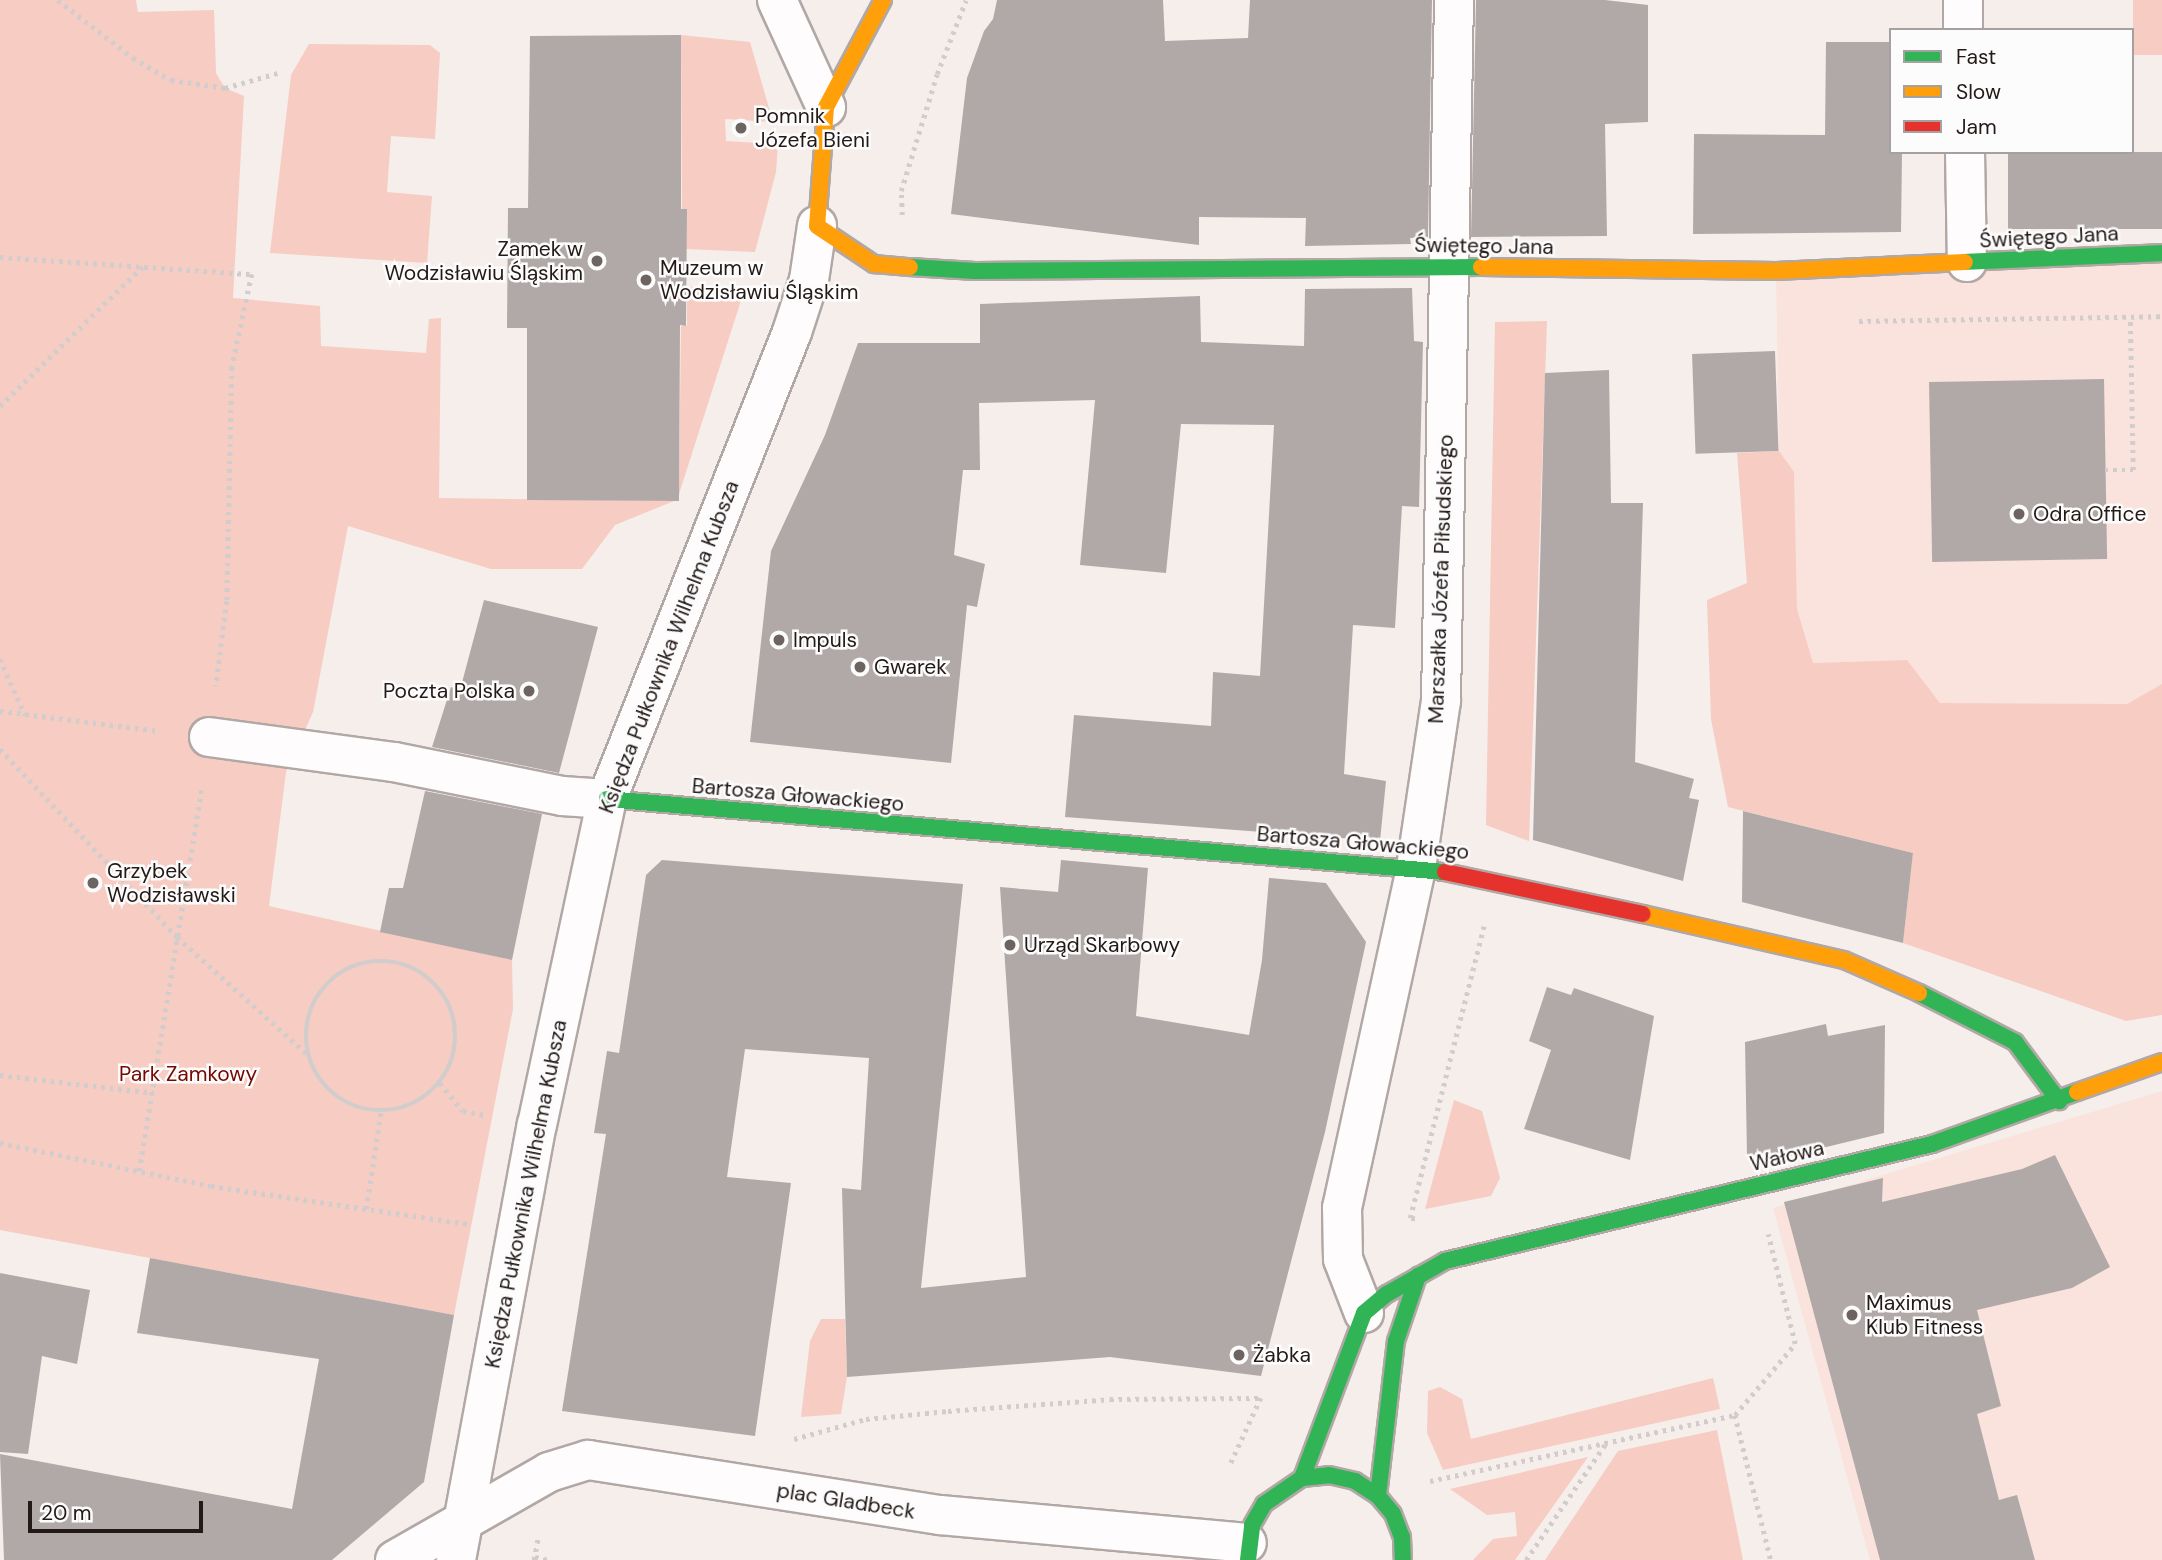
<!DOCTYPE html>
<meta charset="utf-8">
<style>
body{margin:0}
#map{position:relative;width:2162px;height:1560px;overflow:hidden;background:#f6eeeb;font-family:"DM Sans",sans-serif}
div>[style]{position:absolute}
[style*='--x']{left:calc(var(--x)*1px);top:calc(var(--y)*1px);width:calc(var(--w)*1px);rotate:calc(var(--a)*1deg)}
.built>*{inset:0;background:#fae2dd}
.green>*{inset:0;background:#f6ccc3;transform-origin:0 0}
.building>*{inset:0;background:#b1a9a7;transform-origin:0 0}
.path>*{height:4.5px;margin-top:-2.25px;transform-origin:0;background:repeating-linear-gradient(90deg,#d1cdcc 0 3.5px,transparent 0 8.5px)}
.path>.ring{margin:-2.25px;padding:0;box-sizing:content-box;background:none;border:4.5px solid #d1cdcc;border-radius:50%}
.roads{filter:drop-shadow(2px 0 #b1a8a6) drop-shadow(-2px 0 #b1a8a6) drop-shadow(0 2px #b1a8a6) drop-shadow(0 -2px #b1a8a6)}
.street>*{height:38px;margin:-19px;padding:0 19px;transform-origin:19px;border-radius:19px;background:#fefcfc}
.fast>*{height:16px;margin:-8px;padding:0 8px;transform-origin:8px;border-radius:8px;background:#30b455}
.slow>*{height:16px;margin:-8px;padding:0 8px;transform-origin:8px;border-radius:8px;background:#ff9f0a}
.jam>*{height:16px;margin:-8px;padding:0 8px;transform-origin:8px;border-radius:8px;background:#e5322d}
.dots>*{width:19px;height:19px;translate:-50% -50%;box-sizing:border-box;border:4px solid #fcfcfc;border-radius:50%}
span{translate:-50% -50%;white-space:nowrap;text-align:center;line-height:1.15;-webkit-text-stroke:5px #fcfcfc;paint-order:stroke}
.poi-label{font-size:21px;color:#231917}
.left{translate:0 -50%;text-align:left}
.right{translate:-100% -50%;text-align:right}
.street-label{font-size:21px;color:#231917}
.park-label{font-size:21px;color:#730900}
.legend{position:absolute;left:1889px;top:28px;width:245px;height:126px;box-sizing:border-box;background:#fcfcfc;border:2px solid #a5a1a0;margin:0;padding:9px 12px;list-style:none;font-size:21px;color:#231917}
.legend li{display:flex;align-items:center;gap:14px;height:35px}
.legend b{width:35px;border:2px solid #a5a1a0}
.scale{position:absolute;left:28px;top:1501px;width:175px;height:32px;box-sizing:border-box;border:4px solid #231917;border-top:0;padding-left:9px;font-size:21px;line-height:24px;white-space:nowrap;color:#231917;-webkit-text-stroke:5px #fcfcfc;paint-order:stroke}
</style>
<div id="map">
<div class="built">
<div style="clip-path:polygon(2162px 253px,2162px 684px,2127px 704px,1940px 703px,1907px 660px,1812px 663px,1797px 609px,1794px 473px,1779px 451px,1776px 271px)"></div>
<div style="clip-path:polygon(2162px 1091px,2162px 1560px,1870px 1560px,1773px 1208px)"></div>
</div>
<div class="green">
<div style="clip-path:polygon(0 0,136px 0,138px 12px,214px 10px,216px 73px,225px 88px,244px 96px,233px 298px,320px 306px,321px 346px,426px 353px,429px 319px,441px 318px,439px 498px,674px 501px,615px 525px,582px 569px,491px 569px,348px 526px,313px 712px,286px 772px,269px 906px,512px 960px,513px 1009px,454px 1315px,0 1230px)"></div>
<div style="left:2133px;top:0;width:29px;height:55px"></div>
<div style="clip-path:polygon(681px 35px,750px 42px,773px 122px,725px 119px,726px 141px,778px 144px,776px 172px,755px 252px,686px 249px,687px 209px,682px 209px)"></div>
<div style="clip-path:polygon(309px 44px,430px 45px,440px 53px,435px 139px,391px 136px,387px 192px,432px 196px,427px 263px,270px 253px,291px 75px)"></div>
<div style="clip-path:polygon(687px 287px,745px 288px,679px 494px,681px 326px,687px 326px)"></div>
<div style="clip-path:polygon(1547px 321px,1529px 841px,1486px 825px,1495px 322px)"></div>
<div style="clip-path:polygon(1779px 451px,1794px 472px,1797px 609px,1813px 663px,1907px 660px,1940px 703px,2127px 704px,2162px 684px,2162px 1015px,2126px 1021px,1903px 943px,1913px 853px,1728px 807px,1711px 719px,1707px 600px,1747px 583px,1737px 453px)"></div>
<div style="clip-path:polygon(1454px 1100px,1482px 1111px,1500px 1178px,1491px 1196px,1425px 1209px)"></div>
<div style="clip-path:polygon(821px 1319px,845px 1319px,847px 1377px,841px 1414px,801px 1417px,810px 1341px)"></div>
<div style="clip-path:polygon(1713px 1378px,1720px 1409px,1443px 1470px,1427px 1433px,1428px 1391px,1440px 1387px,1462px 1399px,1471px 1439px)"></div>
<div style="clip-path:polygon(1717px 1430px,1743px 1560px,1545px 1560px,1618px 1451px)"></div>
<div style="clip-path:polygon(1588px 1457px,1515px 1560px,1473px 1560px,1493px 1539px,1517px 1536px,1515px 1512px,1487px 1515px,1450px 1489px)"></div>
</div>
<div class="building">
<div style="clip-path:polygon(997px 0,1163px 0,1165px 41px,1248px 38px,1250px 0,1432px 0,1428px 237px,1410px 238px,1411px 244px,1305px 246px,1306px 218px,1199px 217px,1199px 245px,951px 214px,967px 78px,984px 31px,993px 19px)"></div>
<div style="clip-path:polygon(1476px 0,1605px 0,1648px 5px,1648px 122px,1605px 124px,1607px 236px,1471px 237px)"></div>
<div style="clip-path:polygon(681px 35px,681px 209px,687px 209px,686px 326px,680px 325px,679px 501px,527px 500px,527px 328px,507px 328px,508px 208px,528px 208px,530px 36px)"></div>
<div style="clip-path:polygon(1826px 42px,1891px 42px,1891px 152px,1902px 152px,1901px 232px,1693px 234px,1694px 134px,1825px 135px)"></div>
<div style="left:2008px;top:152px;width:154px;height:77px"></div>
<div style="clip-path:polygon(1412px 288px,1414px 341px,1423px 342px,1419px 507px,1402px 506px,1395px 628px,1353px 625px,1344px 774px,1386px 781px,1380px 841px,1065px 817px,1074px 715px,1211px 726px,1213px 672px,1260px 676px,1274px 425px,1181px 424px,1166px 573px,1080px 565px,1095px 400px,979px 403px,980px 470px,963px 470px,954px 555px,985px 564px,977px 607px,967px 605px,951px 763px,750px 742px,771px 551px,825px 435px,858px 343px,980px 343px,980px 304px,1200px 296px,1201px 342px,1304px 346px,1305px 289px)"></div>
<div style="left:1775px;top:351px;width:100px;height:83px;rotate:88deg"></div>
<div style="clip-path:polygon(1609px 370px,1611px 503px,1643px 503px,1635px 762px,1694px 779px,1689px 798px,1699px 800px,1683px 881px,1533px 840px,1545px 373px)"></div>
<div style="left:2104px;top:379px;width:180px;height:175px;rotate:89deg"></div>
<div style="clip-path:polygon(484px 600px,598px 627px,559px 773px,432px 747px,451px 687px,460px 690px)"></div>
<div style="clip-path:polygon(425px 791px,542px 814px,512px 960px,380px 932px,389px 888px,403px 888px)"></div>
<div style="clip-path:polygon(1743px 811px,1913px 853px,1903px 943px,1742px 902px)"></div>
<div style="clip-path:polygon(662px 860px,963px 884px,921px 1288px,1026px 1277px,1000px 887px,1058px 892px,1061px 860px,1148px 868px,1136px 1016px,1249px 1035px,1262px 960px,1269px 878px,1326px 883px,1366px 942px,1325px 1132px,1261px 1376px,1110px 1357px,847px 1377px,842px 1188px,861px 1190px,869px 1058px,745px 1049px,727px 1177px,791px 1183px,755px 1436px,562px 1411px,606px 1134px,594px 1133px,607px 1051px,619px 1053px,646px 875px)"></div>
<div style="clip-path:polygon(1547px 987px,1571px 995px,1574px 988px,1654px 1016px,1630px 1160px,1524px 1129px,1551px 1050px,1529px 1041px)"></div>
<div style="clip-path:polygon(1826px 1024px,1828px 1036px,1885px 1025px,1884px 1133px,1773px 1160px,1770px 1151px,1747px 1156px,1745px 1042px)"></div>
<div style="clip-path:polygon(2055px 1155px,2110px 1267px,2072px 1288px,1977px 1310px,2001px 1406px,1977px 1414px,1999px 1500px,2017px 1495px,2035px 1560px,1880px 1560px,1784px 1202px,1883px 1178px,1882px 1202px,2022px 1169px)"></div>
<div style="clip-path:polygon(150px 1258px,454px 1315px,424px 1482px,332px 1560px,4px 1560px,0 1454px,292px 1509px,319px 1359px,137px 1333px)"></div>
<div style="clip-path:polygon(0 1273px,90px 1290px,77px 1364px,42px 1356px,28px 1454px,0 1452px)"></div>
</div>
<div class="path">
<div style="--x:58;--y:0;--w:95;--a:37.7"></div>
<div style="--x:133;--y:58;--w:44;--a:30.1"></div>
<div style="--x:171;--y:80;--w:55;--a:8.4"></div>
<div style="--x:225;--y:88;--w:58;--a:-15.9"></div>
<div style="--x:762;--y:133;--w:13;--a:0"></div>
<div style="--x:902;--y:215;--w:24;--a:-92"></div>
<div style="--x:901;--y:191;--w:122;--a:-72.9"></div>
<div style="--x:937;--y:74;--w:79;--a:-68.6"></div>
<div style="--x:0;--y:257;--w:253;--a:3.9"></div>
<div style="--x:252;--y:274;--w:95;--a:102.1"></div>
<div style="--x:232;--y:367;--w:234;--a:91.2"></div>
<div style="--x:227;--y:601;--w:86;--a:97.4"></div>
<div style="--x:1859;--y:321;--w:303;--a:-0.9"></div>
<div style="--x:0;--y:406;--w:200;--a:-44.4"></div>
<div style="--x:2105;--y:470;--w:28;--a:0"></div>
<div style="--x:2133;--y:470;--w:153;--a:-91.1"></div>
<div style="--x:0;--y:659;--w:61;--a:65.9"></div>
<div style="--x:0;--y:711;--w:161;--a:7.1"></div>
<div style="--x:0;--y:749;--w:258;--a:46.7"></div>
<div style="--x:177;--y:937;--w:176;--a:42"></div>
<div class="ring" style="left:306px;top:961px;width:145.5px;height:145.5px"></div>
<div style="--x:0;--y:1075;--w:155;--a:6.7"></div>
<div style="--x:440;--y:1083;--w:36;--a:51"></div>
<div style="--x:463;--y:1111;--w:25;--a:11"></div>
<div style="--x:0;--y:1143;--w:215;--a:11.5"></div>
<div style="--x:211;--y:1186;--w:260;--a:8.4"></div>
<div style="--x:139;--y:1171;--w:391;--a:-80.7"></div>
<div style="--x:366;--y:1209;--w:99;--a:-81.3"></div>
<div style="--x:1415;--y:1219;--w:5;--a:-169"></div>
<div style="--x:1410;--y:1218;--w:301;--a:-75.8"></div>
<div style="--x:1735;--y:1415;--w:93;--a:-49.8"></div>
<div style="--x:1795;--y:1344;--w:113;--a:-103.8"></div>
<div style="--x:794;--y:1439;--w:75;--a:-15.5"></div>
<div style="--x:866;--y:1419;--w:82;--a:-5.6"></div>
<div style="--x:948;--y:1411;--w:162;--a:-4.2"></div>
<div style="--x:1110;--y:1399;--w:151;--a:-0.4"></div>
<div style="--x:1261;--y:1398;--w:74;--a:114.8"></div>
<div style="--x:1430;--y:1481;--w:312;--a:-12.2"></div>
<div style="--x:1735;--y:1415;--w:149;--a:76.1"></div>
<div style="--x:535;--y:1557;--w:14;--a:12"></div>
<div style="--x:534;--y:1560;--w:23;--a:-80"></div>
<div style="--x:1526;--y:1560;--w:142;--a:-55.6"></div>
</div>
<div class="roads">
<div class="street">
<div style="--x:777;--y:0;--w:118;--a:65.4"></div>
<div style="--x:1963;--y:0;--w:30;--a:90"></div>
<div style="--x:1965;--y:152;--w:110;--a:89"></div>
<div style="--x:209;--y:737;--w:187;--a:7.7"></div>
<div style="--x:394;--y:762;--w:171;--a:11.4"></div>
<div style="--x:562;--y:796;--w:45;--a:3.8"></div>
<div style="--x:1364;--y:1313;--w:58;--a:-111.3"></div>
<div style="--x:1343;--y:1259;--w:51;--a:-91.1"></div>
<div style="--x:1342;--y:1208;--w:348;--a:-77.7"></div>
<div style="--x:1416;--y:868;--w:169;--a:-81.5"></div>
<div style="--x:1441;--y:701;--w:701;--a:-88.94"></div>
<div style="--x:395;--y:1560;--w:177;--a:-29.7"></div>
<div style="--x:549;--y:1472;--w:41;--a:-17.1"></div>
<div style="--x:588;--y:1460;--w:356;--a:8.9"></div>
<div style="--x:940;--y:1515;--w:308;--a:5.2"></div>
<div style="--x:456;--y:1560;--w:442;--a:-79.5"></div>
<div style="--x:537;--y:1125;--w:333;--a:-77.9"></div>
<div style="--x:607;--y:799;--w:502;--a:-68.39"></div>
<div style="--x:792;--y:332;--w:55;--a:-71.9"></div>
<div style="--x:809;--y:280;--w:55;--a:-81.6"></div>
</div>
<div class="fast">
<div style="--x:1965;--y:262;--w:197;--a:-2.6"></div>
<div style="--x:910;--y:267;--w:65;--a:3.5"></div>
<div style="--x:975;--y:271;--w:506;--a:-0.45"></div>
<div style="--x:607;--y:799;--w:841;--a:4.98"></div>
<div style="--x:1919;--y:993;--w:108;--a:27"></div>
<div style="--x:2015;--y:1042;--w:74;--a:53.3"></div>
<div style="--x:1302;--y:1478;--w:176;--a:-69.4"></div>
<div style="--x:1364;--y:1313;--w:30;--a:-40"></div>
<div style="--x:1387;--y:1294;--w:67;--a:-29.6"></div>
<div style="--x:1445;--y:1261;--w:501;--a:-13.51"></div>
<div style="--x:1932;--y:1144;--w:154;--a:-19.7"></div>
<div style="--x:1378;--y:1496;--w:156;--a:-83.4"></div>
<div style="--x:1396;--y:1341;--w:69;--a:-71.3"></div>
<div style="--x:1248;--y:1560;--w:35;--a:-83"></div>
<div style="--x:1252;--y:1525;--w:24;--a:-60"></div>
<div style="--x:1264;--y:1504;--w:46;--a:-34.4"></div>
<div style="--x:1302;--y:1478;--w:27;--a:-6"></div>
<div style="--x:1329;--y:1475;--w:27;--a:13"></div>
<div style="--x:1355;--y:1481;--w:27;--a:33"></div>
<div style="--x:1378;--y:1496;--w:23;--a:50"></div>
<div style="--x:1393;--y:1514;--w:25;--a:69"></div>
<div style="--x:1402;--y:1537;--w:23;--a:88"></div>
</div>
<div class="slow">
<div style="--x:883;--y:0;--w:121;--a:118"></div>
<div style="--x:826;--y:107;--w:119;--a:94.3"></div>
<div style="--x:817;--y:226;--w:69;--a:33.7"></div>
<div style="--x:874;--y:264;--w:36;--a:5"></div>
<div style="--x:1481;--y:267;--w:295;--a:0.8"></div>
<div style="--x:1776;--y:271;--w:189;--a:-2.7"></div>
<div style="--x:1643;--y:914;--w:206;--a:12.9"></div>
<div style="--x:1844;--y:960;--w:82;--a:23.7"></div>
<div style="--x:2077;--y:1092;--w:90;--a:-19.4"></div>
</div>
<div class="jam">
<div style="--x:1445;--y:872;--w:202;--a:12"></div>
</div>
</div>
<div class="dots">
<div style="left:741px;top:128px;background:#6d6461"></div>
<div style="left:597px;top:261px;background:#6d6461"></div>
<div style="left:646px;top:280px;background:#6d6461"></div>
<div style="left:2019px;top:514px;background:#6d6461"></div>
<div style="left:779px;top:640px;background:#6d6461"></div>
<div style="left:860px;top:667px;background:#6d6461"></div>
<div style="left:529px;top:691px;background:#6d6461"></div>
<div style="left:93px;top:883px;background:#6d6461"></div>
<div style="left:1010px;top:945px;background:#6d6461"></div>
<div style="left:1852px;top:1315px;background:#6d6461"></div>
<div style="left:1239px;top:1355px;background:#6d6461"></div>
</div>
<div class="poi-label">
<span class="left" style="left:755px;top:128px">Pomnik<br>Józefa Bieni</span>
<span class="right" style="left:583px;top:261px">Zamek w<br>Wodzisławiu Śląskim</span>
<span class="left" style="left:660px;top:280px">Muzeum w<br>Wodzisławiu Śląskim</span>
<span class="left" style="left:2033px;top:514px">Odra Office</span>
<span class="left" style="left:793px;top:640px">Impuls</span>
<span class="left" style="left:874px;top:667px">Gwarek</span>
<span class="right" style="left:515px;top:691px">Poczta Polska</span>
<span class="left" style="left:107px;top:883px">Grzybek<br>Wodzisławski</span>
<span class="left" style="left:1024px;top:945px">Urząd Skarbowy</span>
<span class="left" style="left:1866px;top:1315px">Maximus<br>Klub Fitness</span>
<span class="left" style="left:1253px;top:1355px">Żabka</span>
</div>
<div class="street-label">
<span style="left:2049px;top:237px;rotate:-3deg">Świętego Jana</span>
<span style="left:1484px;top:246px;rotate:1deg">Świętego Jana</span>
<span style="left:1441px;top:579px;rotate:-88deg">Marszałka Józefa Piłsudskiego</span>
<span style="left:669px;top:647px;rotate:-69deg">Księdza Pułkownika Wilhelma Kubsza</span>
<span style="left:798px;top:795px;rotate:5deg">Bartosza Głowackiego</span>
<span style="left:1363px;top:843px;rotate:5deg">Bartosza Głowackiego</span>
<span style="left:1787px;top:1156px;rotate:-13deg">Wałowa</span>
<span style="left:526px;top:1194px;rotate:-79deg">Księdza Pułkownika Wilhelma Kubsza</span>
<span style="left:846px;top:1501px;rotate:9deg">plac Gladbeck</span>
</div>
<div class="park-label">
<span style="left:188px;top:1074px">Park Zamkowy</span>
</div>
<ul class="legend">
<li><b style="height:9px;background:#30b455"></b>Fast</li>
<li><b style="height:9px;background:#ff9f0a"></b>Slow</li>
<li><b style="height:9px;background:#e5322d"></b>Jam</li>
</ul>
<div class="scale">20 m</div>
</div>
